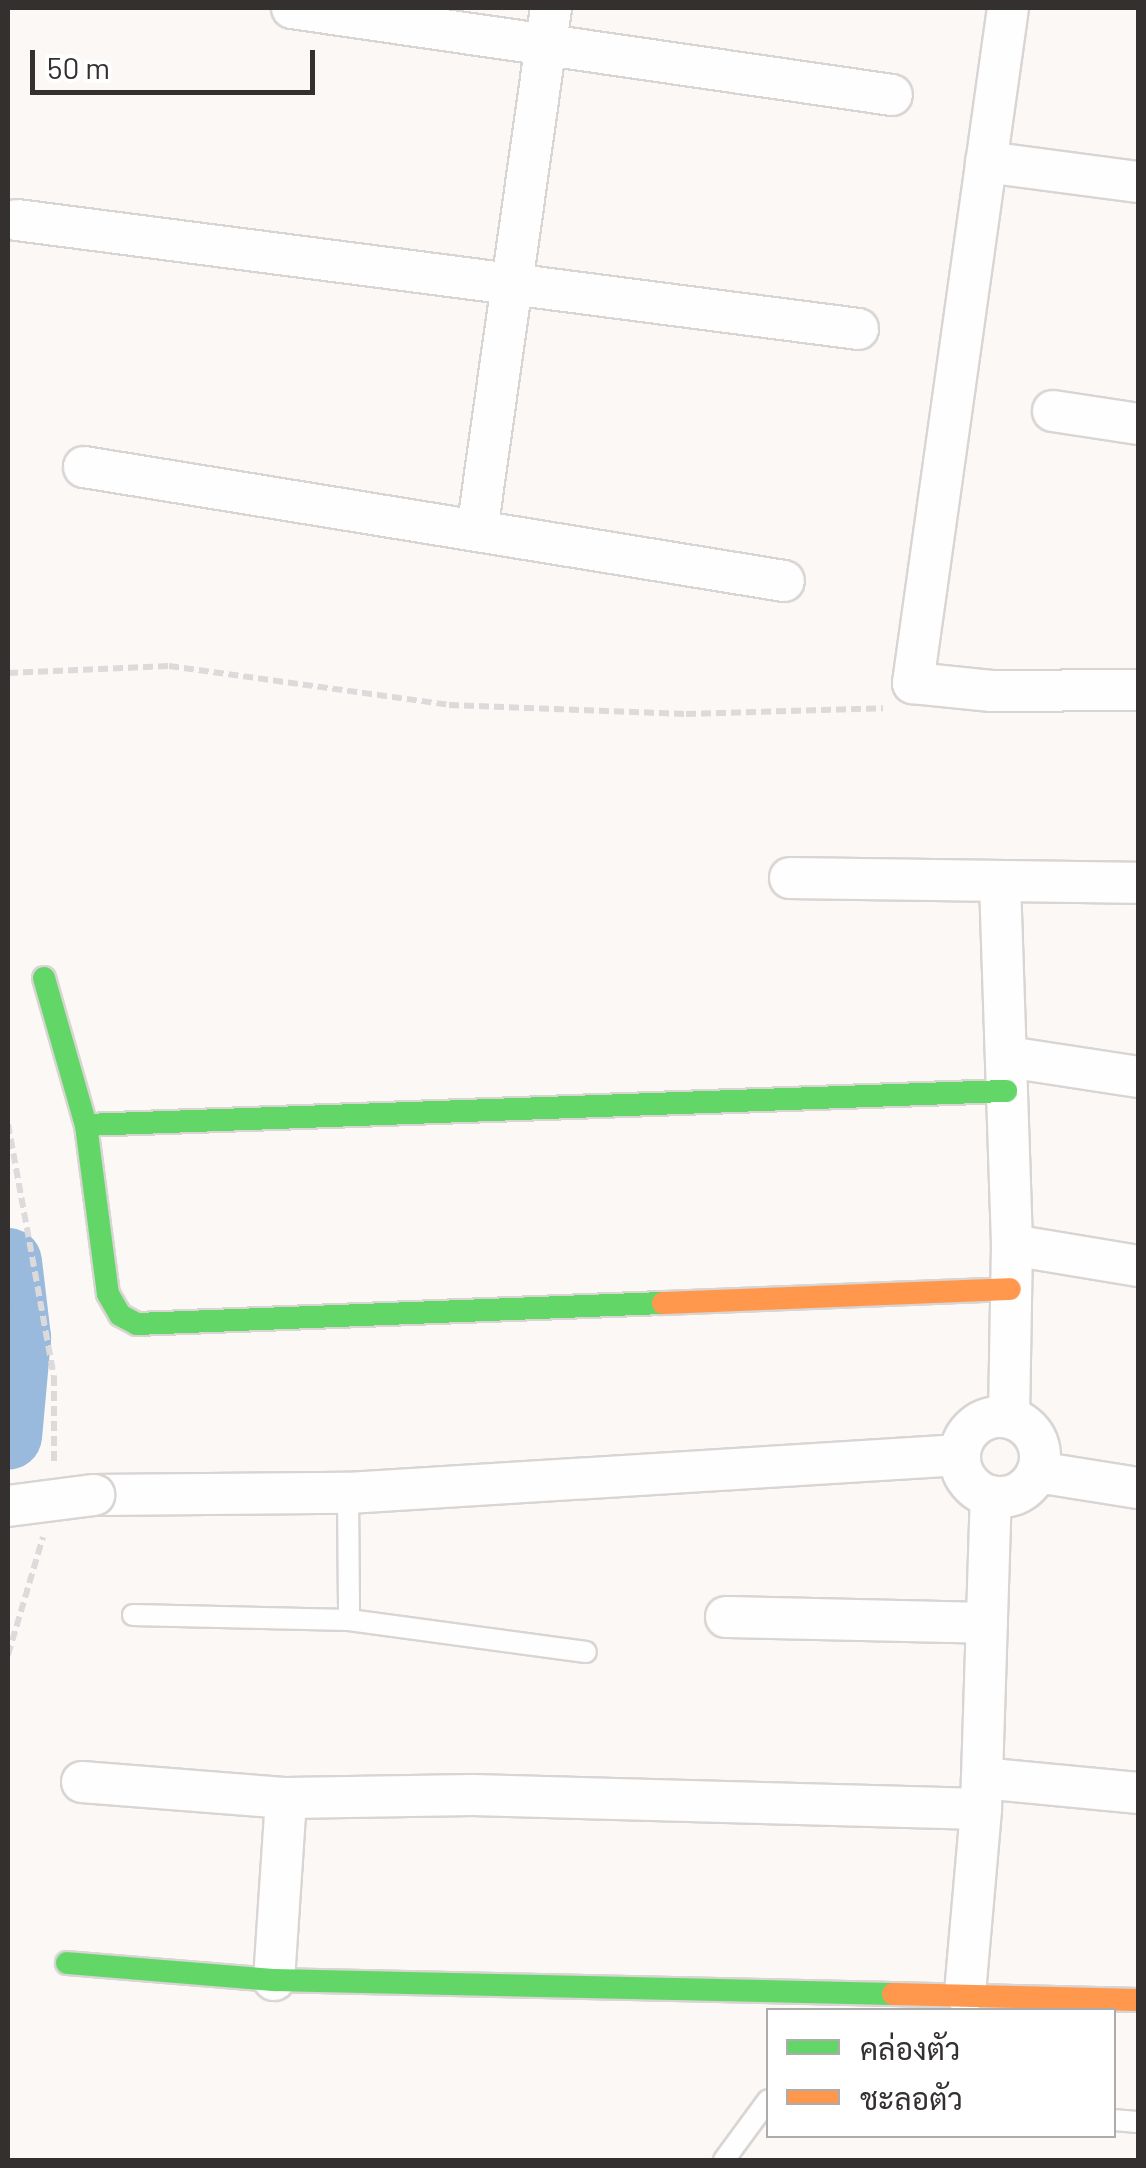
<!DOCTYPE html>
<meta charset="utf-8">
<style>
body{margin:0}
#map{position:relative;width:1146px;height:2168px;overflow:hidden;background:#fcf8f6;font-family:Barlow,Sarabun,sans-serif}
div>[style]{position:absolute}
[style*='--x']{left:calc(var(--x)*1px);top:calc(var(--y)*1px);width:calc(var(--w)*1px);rotate:calc(var(--a)*1deg)}
.river>*{height:68px;margin:-34px;padding:0 34px;transform-origin:34px;border-radius:34px;background:#99badc}
.path>*{height:6px;margin-top:-3px;transform-origin:0;background:repeating-linear-gradient(90deg,#dcdada 0 10px,transparent 0 15px)}
.roads{filter:drop-shadow(2px 0 #d8d5d3) drop-shadow(-2px 0 #d8d5d3) drop-shadow(0 2px #d8d5d3) drop-shadow(0 -2px #d8d5d3)}
.lane>*{height:20px;margin:-10px;padding:0 10px;transform-origin:10px;border-radius:10px;background:#fffefe}
.street>*{height:40px;margin:-20px;padding:0 20px;transform-origin:20px;border-radius:20px;background:#fffefe}
.street>.ring{margin:-20px;padding:0;box-sizing:content-box;background:none;border:40px solid #fffefe;border-radius:50%}
.fast>*{height:22px;margin:-11px;padding:0 11px;transform-origin:11px;border-radius:11px;background:#63d668}
.slow>*{height:22px;margin:-11px;padding:0 11px;transform-origin:11px;border-radius:11px;background:#ff974d}
.bridges{filter:drop-shadow(2px 0 #d8d5d3) drop-shadow(-2px 0 #d8d5d3) drop-shadow(0 2px #d8d5d3) drop-shadow(0 -2px #d8d5d3)}
.street-bridge>*{height:40px;margin:-20px;padding:0 20px;transform-origin:20px;border-radius:20px;background:#fffefe}
span{translate:-50% -50%;white-space:nowrap;text-align:center;line-height:1.15;-webkit-text-stroke:8px #fff;paint-order:stroke}
.frame{position:absolute;inset:0;border:10px solid #33302f;pointer-events:none}
.legend{position:absolute;left:766px;top:2008px;width:350px;height:130px;box-sizing:border-box;background:#fff;border:2px solid #adacac;margin:0;padding:12px 18px;list-style:none;font-size:30px;color:#33302f}
.legend li{display:flex;align-items:center;gap:20px;height:50px}
.legend b{width:50px;border:2px solid #adacac}
.scale{position:absolute;left:30px;top:50px;width:285px;height:45px;box-sizing:border-box;border:5px solid #33302f;border-top:0;padding-left:12px;font-size:30px;line-height:35px;white-space:nowrap;color:#33302f;-webkit-text-stroke:8px #fff;paint-order:stroke}
</style>
<div id="map">
<div class="river">
<div style="--x:8;--y:1262;--w:77;--a:83.2"></div>
<div style="--x:17;--y:1338;--w:98;--a:95.2"></div>
</div>
<div class="path">
<div style="--x:8;--y:673;--w:161;--a:-2.5"></div>
<div style="--x:169;--y:666;--w:283;--a:7.9"></div>
<div style="--x:449;--y:705;--w:237;--a:2.2"></div>
<div style="--x:686;--y:714;--w:197;--a:-1.7"></div>
<div style="--x:8;--y:1124;--w:256;--a:79.7"></div>
<div style="--x:54;--y:1376;--w:89;--a:90"></div>
<div style="--x:8;--y:1655;--w:123;--a:-73.5"></div>
</div>
<div class="roads">
<div class="lane">
<div style="--x:348;--y:1493;--w:127;--a:89.5"></div>
<div style="--x:133;--y:1615;--w:216;--a:1.3"></div>
<div style="--x:349;--y:1620;--w:239;--a:7.7"></div>
<div style="--x:1114;--y:2120;--w:24;--a:5"></div>
<div style="--x:724;--y:2160;--w:74;--a:-53.7"></div>
</div>
<div class="street">
<div style="--x:292;--y:8;--w:606;--a:8.25"></div>
<div style="--x:1008;--y:8;--w:682;--a:98.01"></div>
<div style="--x:913;--y:683;--w:79;--a:5.8"></div>
<div style="--x:992;--y:691;--w:146;--a:-0.4"></div>
<div style="--x:986;--y:162;--w:153;--a:7.5"></div>
<div style="--x:17;--y:220;--w:848;--a:7.38"></div>
<div style="--x:1053;--y:411;--w:86;--a:8.7"></div>
<div style="--x:84;--y:467;--w:709;--a:9.25"></div>
<div style="--x:477;--y:531;--w:528;--a:-81.95"></div>
<div style="--x:790;--y:878;--w:348;--a:0.8"></div>
<div style="--x:1000;--y:882;--w:363;--a:88.1"></div>
<div style="--x:1012;--y:1245;--w:173;--a:91"></div>
<div style="--x:1008;--y:1057;--w:132;--a:8.7"></div>
<div style="--x:1012;--y:1245;--w:128;--a:9.5"></div>
<div class="ring" style="left:960px;top:1417px;width:40px;height:40px"></div>
<div style="--x:1037;--y:1472;--w:102;--a:9"></div>
<div style="--x:94;--y:1495;--w:254;--a:-0.5"></div>
<div style="--x:348;--y:1493;--w:613;--a:-3.55"></div>
<div style="--x:726;--y:1617;--w:261;--a:1.3"></div>
<div style="--x:982;--y:1778;--w:157;--a:5.5"></div>
<div style="--x:82;--y:1782;--w:205;--a:4.5"></div>
<div style="--x:286;--y:1798;--w:187;--a:-0.9"></div>
<div style="--x:473;--y:1795;--w:508;--a:1.58"></div>
<div style="--x:274;--y:1980;--w:182;--a:-86.2"></div>
<div style="--x:965;--y:1993;--w:185;--a:-85"></div>
<div style="--x:981;--y:1809;--w:313;--a:-88.2"></div>
</div>
<div class="fast">
<div style="--x:44;--y:978;--w:153;--a:74.1"></div>
<div style="--x:86;--y:1125;--w:170;--a:82.6"></div>
<div style="--x:108;--y:1294;--w:24;--a:60"></div>
<div style="--x:120;--y:1315;--w:19;--a:28"></div>
<div style="--x:137;--y:1324;--w:526;--a:-2.29"></div>
<div style="--x:86;--y:1125;--w:921;--a:-2.12"></div>
<div style="--x:67;--y:1963;--w:208;--a:4.7"></div>
<div style="--x:274;--y:1980;--w:619;--a:1.3"></div>
</div>
<div class="slow">
<div style="--x:663;--y:1303;--w:347;--a:-2.3"></div>
<div style="--x:893;--y:1994;--w:245;--a:1.4"></div>
</div>
</div>
<div class="bridges">
<div class="street-bridge">
<div style="--x:8;--y:1506;--w:87;--a:-7.3"></div>
</div>
</div>
<div class="frame"></div>
<ul class="legend">
<li><b style="height:12px;background:#63d668"></b>คล่องตัว</li>
<li><b style="height:12px;background:#ff974d"></b>ชะลอตัว</li>
</ul>
<div class="scale">50 m</div>
</div>
